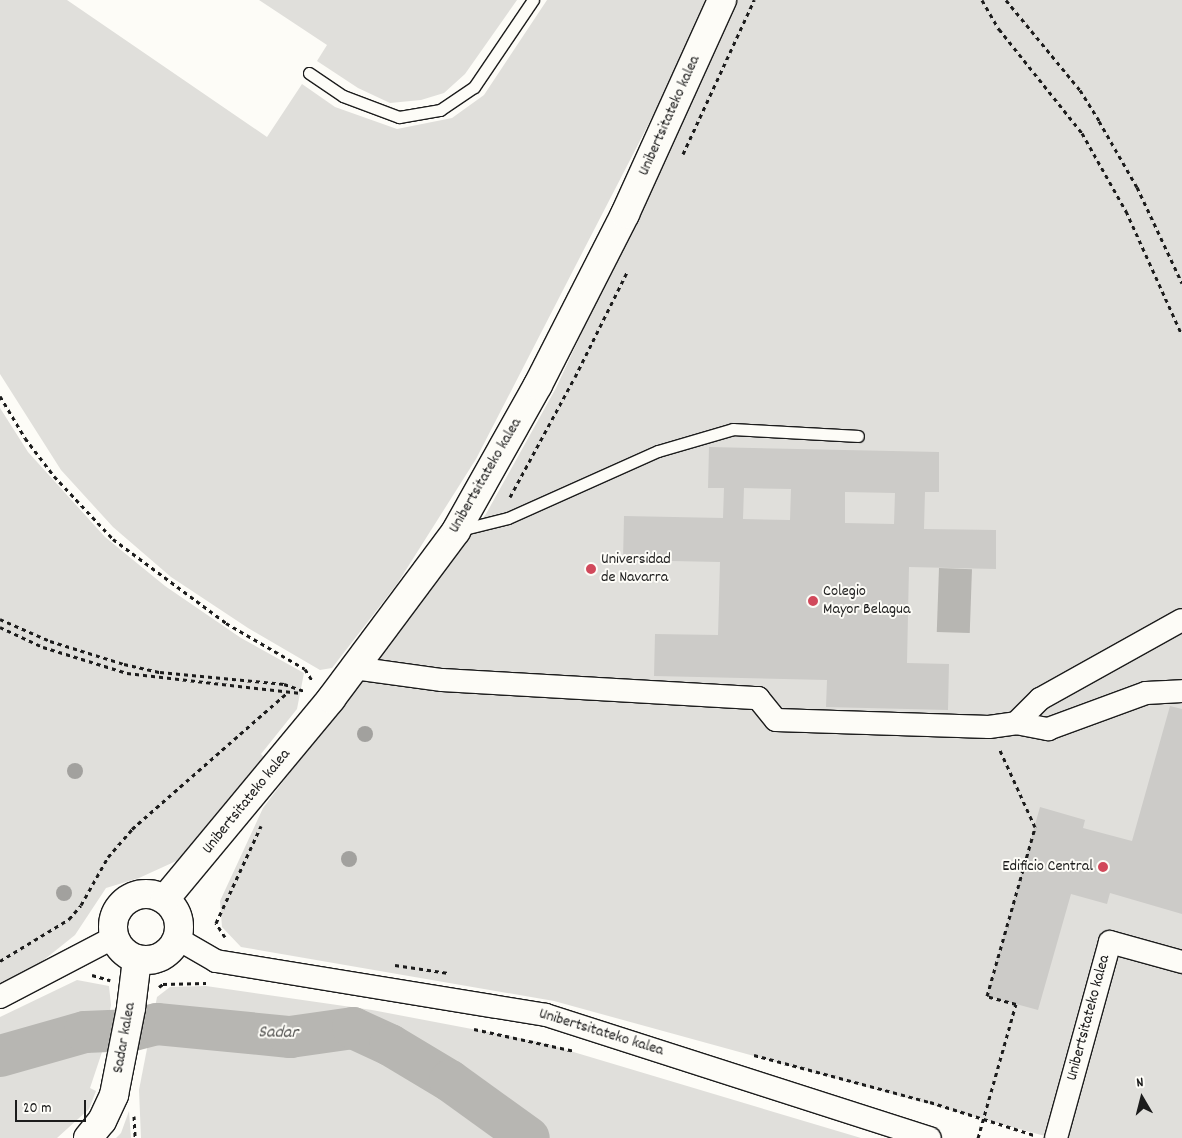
<!DOCTYPE html>
<style>
body{margin:0}
#map{position:relative;width:1182px;height:1138px;overflow:hidden;background:#fdfcf7;font-family:Dekko,sans-serif}
div>[style]{position:absolute}
[style*='--x']{left:calc(var(--x)*1px);top:calc(var(--y)*1px);width:calc(var(--w)*1px);rotate:calc(var(--a)*1deg)}
.green>*{inset:0;background:#e0dfdb}
.water>*{inset:0;background:#b7b6b2;transform-origin:0 0}
.river>*{height:42px;margin:-21px;padding:0 21px;transform-origin:21px;border-radius:21px;background:#b7b6b2}
.building>*{inset:0;background:#cccbc8}
.path>*{height:3px;margin-top:-1.5px;transform-origin:0;background:repeating-linear-gradient(90deg,#1c1c1c 0 4px,transparent 0 8px)}
.roads{filter:drop-shadow(1px 0 #1c1c1c) drop-shadow(-1px 0 #1c1c1c) drop-shadow(0 1px #1c1c1c) drop-shadow(0 -1px #1c1c1c)}
.lane>*{height:11px;margin:-5.5px;padding:0 5.5px;transform-origin:5.5px;border-radius:5.5px;background:#fdfcf7}
.street>*{height:22px;margin:-11px;padding:0 11px;transform-origin:11px;border-radius:11px;background:#fdfcf7}
.secondary>*{height:28px;margin:-14px;padding:0 14px;transform-origin:14px;border-radius:14px;background:#fdfcf7}
.secondary>.ring{margin:-14px;padding:0;box-sizing:content-box;background:none;border:28px solid #fdfcf7;border-radius:50%}
.trees>*{width:16px;height:16px;margin:-8px;border-radius:50%;background:#a2a19e}
.dots>*{width:14px;height:14px;translate:-50% -50%;box-sizing:border-box;border:2px solid #fdfcf7;border-radius:50%}
span{translate:-50% -50%;white-space:nowrap;text-align:center;line-height:1.15;-webkit-text-stroke:4px #fdfcf7;paint-order:stroke}
.street-label{font-size:16px;color:#1c1c1c}
.poi-label{font-size:16px;color:#1c1c1c}
.left{translate:0 -50%;text-align:left}
.right{translate:-100% -50%;text-align:right}
.water-label{font-size:18px;color:#5a5a58;font-style:italic}
.north{position:absolute;left:1117px;top:1073px;width:50px;height:50px;-webkit-text-stroke:4px #fdfcf7;paint-order:stroke;rotate:352deg;font-size:14px;font-weight:700;line-height:20px;text-align:center;color:#1c1c1c}
.north::after{content:'';display:block;margin:auto;width:18px;height:22px;background:#1c1c1c;clip-path:polygon(50% 0,100% 100%,50% 72%,0 100%)}
.scale{position:absolute;left:15px;top:1100px;width:71px;height:22px;box-sizing:border-box;border:2px solid #1c1c1c;border-top:0;padding-left:6px;font-size:15px;line-height:18px;white-space:nowrap;color:#1c1c1c;-webkit-text-stroke:4px #fdfcf7;paint-order:stroke}
</style>
<div id="map">
<div class="green">
<div style="clip-path:polygon(0 0,67px 0,267px 137px,302px 84px,335px 107px,397px 129px,452px 118px,484px 95px,547px 0,709px 0,680px 63px,476px 459px,397px 584px,332px 668px,320px 670px,248px 628px,171px 577px,113px 527px,61px 470px,0 374px)"></div>
<div style="clip-path:polygon(259px 0,517px 0,465px 74px,444px 93px,421px 100px,390px 103px,358px 88px,317px 61px,327px 45px)"></div>
<div style="clip-path:polygon(736px 0,1182px 0,1182px 1138px,1052px 1138px,554px 1001px,241px 947px,222px 927px,220px 901px,263px 808px,486px 514px,556px 388px)"></div>
<div style="clip-path:polygon(0 408px,28px 452px,105px 537px,165px 586px,241px 638px,304px 673px,297px 709px,261px 754px,267px 760px,185px 857px,139px 878px,106px 888px,75px 935px,40px 963px,0 986px)"></div>
<div style="clip-path:polygon(77px 980px,109px 986px,111px 1005px,102px 1052px,90px 1088px,96px 1091px,89px 1109px,57px 1138px,0 1138px,0 1017px)"></div>
<div style="clip-path:polygon(206px 986px,372px 1010px,540px 1042px,861px 1138px,141px 1138px,139px 1090px,157px 997px,170px 987px)"></div>
<div style="clip-path:polygon(129px 1111px,131px 1138px,116px 1138px,121px 1133px)"></div>
</div>
<div class="water">
<div style="left:939px;top:568px;width:33px;height:64px;rotate:2deg"></div>
</div>
<div class="river">
<div style="--x:0;--y:1056;--w:88;--a:-15.8"></div>
<div style="--x:85;--y:1032;--w:48;--a:-2.4"></div>
<div style="--x:133;--y:1030;--w:25;--a:-14"></div>
<div style="--x:157;--y:1024;--w:134;--a:5.6"></div>
<div style="--x:290;--y:1037;--w:64;--a:-8.1"></div>
<div style="--x:353;--y:1028;--w:41;--a:24.7"></div>
<div style="--x:390;--y:1045;--w:70;--a:31"></div>
<div style="--x:450;--y:1081;--w:97;--a:35.8"></div>
</div>
<div class="building">
<div style="clip-path:polygon(evenodd,709px 447px,939px 452px,939px 492px,925px 492px,924px 529px,996px 530px,996px 569px,909px 567px,907px 663px,949px 664px,948px 710px,826px 707px,827px 680px,654px 676px,655px 634px,718px 635px,720px 562px,623px 560px,624px 516px,723px 518px,724px 488px,708px 488px,709px 447px,744px 488px,791px 489px,790px 520px,743px 519px,744px 488px,709px 447px,845px 492px,895px 493px,894px 524px,845px 523px,845px 492px)"></div>
<div style="clip-path:polygon(1170px 706px,1182px 709px,1182px 914px,1110px 893px,1107px 904px,1071px 894px,1038px 1010px,987px 996px,1040px 807px,1085px 820px,1083px 828px,1132px 841px)"></div>
</div>
<div class="path">
<div style="--x:982;--y:0;--w:34;--a:60"></div>
<div style="--x:999;--y:29;--w:133;--a:51.4"></div>
<div style="--x:1082;--y:133;--w:90;--a:60.6"></div>
<div style="--x:1126;--y:211;--w:136;--a:65.7"></div>
<div style="--x:1006;--y:0;--w:117;--a:50.6"></div>
<div style="--x:1080;--y:90;--w:36;--a:58"></div>
<div style="--x:1099;--y:121;--w:76;--a:60.1"></div>
<div style="--x:1137;--y:187;--w:106;--a:64.9"></div>
<div style="--x:683;--y:154;--w:170;--a:-65.2"></div>
<div style="--x:0;--y:396;--w:49;--a:59.2"></div>
<div style="--x:25;--y:438;--w:48;--a:52.7"></div>
<div style="--x:54;--y:476;--w:86;--a:46.9"></div>
<div style="--x:113;--y:539;--w:141;--a:36.6"></div>
<div style="--x:226;--y:623;--w:91;--a:30.2"></div>
<div style="--x:305;--y:669;--w:15;--a:58"></div>
<div style="--x:510;--y:497;--w:136;--a:-61.6"></div>
<div style="--x:575;--y:377;--w:119;--a:-63.6"></div>
<div style="--x:0;--y:619;--w:55;--a:23.7"></div>
<div style="--x:50;--y:641;--w:77;--a:17.3"></div>
<div style="--x:124;--y:664;--w:37;--a:13"></div>
<div style="--x:160;--y:672;--w:125;--a:5.5"></div>
<div style="--x:284;--y:684;--w:21;--a:19"></div>
<div style="--x:0;--y:627;--w:47;--a:24.9"></div>
<div style="--x:43;--y:647;--w:88;--a:17.2"></div>
<div style="--x:127;--y:673;--w:175;--a:6.6"></div>
<div style="--x:225;--y:937;--w:17;--a:-123"></div>
<div style="--x:216;--y:923;--w:107;--a:-65.1"></div>
<div style="--x:0;--y:961;--w:81;--a:-31.3"></div>
<div style="--x:69;--y:919;--w:18;--a:-49"></div>
<div style="--x:81;--y:905;--w:55;--a:-60.6"></div>
<div style="--x:108;--y:857;--w:37;--a:-49"></div>
<div style="--x:132;--y:829;--w:206;--a:-41.3"></div>
<div style="--x:395;--y:965;--w:54;--a:8.6"></div>
<div style="--x:92;--y:975;--w:19;--a:16"></div>
<div style="--x:159;--y:987;--w:5;--a:-37"></div>
<div style="--x:163;--y:984;--w:43;--a:-1.3"></div>
<div style="--x:474;--y:1029;--w:103;--a:12.3"></div>
<div style="--x:754;--y:1055;--w:182;--a:15"></div>
<div style="--x:930;--y:1102;--w:109;--a:17.6"></div>
<div style="--x:134;--y:1116;--w:22;--a:87"></div>
<div style="--x:978;--y:1138;--w:139;--a:-74.2"></div>
<div style="--x:1016;--y:1004;--w:30;--a:-165"></div>
<div style="--x:987;--y:996;--w:176;--a:-74.1"></div>
<div style="--x:1035;--y:827;--w:87;--a:-114.5"></div>
</div>
<div class="roads">
<div class="lane">
<div style="--x:309;--y:73;--w:41;--a:34.1"></div>
<div style="--x:343;--y:96;--w:60;--a:20.6"></div>
<div style="--x:399;--y:117;--w:42;--a:-9.7"></div>
<div style="--x:440;--y:110;--w:41;--a:-34.1"></div>
<div style="--x:474;--y:87;--w:105;--a:-55.9"></div>
<div style="--x:460;--y:530;--w:49;--a:-14"></div>
<div style="--x:508;--y:518;--w:164;--a:-24.1"></div>
<div style="--x:658;--y:451;--w:78;--a:-16.3"></div>
<div style="--x:733;--y:429;--w:125;--a:3.2"></div>
</div>
<div class="street">
<div style="--x:354;--y:668;--w:89;--a:7.8"></div>
<div style="--x:442;--y:680;--w:317;--a:3.3"></div>
<div style="--x:758;--y:698;--w:28;--a:51"></div>
<div style="--x:776;--y:720;--w:213;--a:1.9"></div>
<div style="--x:989;--y:727;--w:27;--a:-8"></div>
<div style="--x:1016;--y:723;--w:34;--a:-45"></div>
<div style="--x:1040;--y:699;--w:162;--a:-29.1"></div>
<div style="--x:1016;--y:723;--w:33;--a:11"></div>
<div style="--x:1048;--y:729;--w:104;--a:-20.2"></div>
<div style="--x:1146;--y:693;--w:36;--a:-3"></div>
<div style="--x:178;--y:939;--w:44;--a:30.1"></div>
<div style="--x:216;--y:961;--w:334;--a:9.3"></div>
<div style="--x:546;--y:1015;--w:403;--a:17.8"></div>
<div style="--x:0;--y:997;--w:130;--a:-27.6"></div>
<div style="--x:1056;--y:1138;--w:203;--a:-74.6"></div>
<div style="--x:1110;--y:942;--w:75;--a:15.5"></div>
</div>
<div class="secondary">
<div class="ring" style="left:113px;top:894px;width:38px;height:38px"></div>
<div style="--x:165;--y:899;--w:260;--a:-50.3"></div>
<div style="--x:331;--y:699;--w:209;--a:-53.3"></div>
<div style="--x:456;--y:531;--w:167;--a:-60.7"></div>
<div style="--x:538;--y:385;--w:192;--a:-63"></div>
<div style="--x:625;--y:214;--w:235;--a:-65.6"></div>
<div style="--x:88;--y:1138;--w:22;--a:-51"></div>
<div style="--x:102;--y:1121;--w:29;--a:-65"></div>
<div style="--x:114;--y:1095;--w:89;--a:-78.9"></div>
<div style="--x:131;--y:1008;--w:49;--a:-83"></div>
</div>
</div>
<div class="trees">
<div style="left:365px;top:734px"></div>
<div style="left:75px;top:771px"></div>
<div style="left:349px;top:859px"></div>
<div style="left:64px;top:893px"></div>
</div>
<div class="dots">
<div style="left:591px;top:569px;background:#d1495b"></div>
<div style="left:813px;top:601px;background:#d1495b"></div>
<div style="left:1103px;top:867px;background:#d1495b"></div>
</div>
<div class="street-label">
<span style="left:670px;top:116px;rotate:-66deg">Unibertsitateko kalea</span>
<span style="left:486px;top:476px;rotate:-60deg">Unibertsitateko kalea</span>
<span style="left:247px;top:802px;rotate:-51deg">Unibertsitateko kalea</span>
<span style="left:1089px;top:1018px;rotate:-75deg">Unibertsitateko kalea</span>
<span style="left:601px;top:1033px;rotate:17deg">Unibertsitateko kalea</span>
<span style="left:125px;top:1038px;rotate:-80deg">Sadar kalea</span>
</div>
<div class="poi-label">
<span class="left" style="left:601px;top:569px">Universidad<br>de Navarra</span>
<span class="left" style="left:823px;top:601px">Colegio<br>Mayor Belagua</span>
<span class="right" style="left:1093px;top:867px">Edificio Central</span>
</div>
<div class="water-label">
<span style="left:278px;top:1034px;rotate:1deg">Sadar</span>
</div>
<div class="north">N</div>
<div class="scale">20 m</div>
</div>
